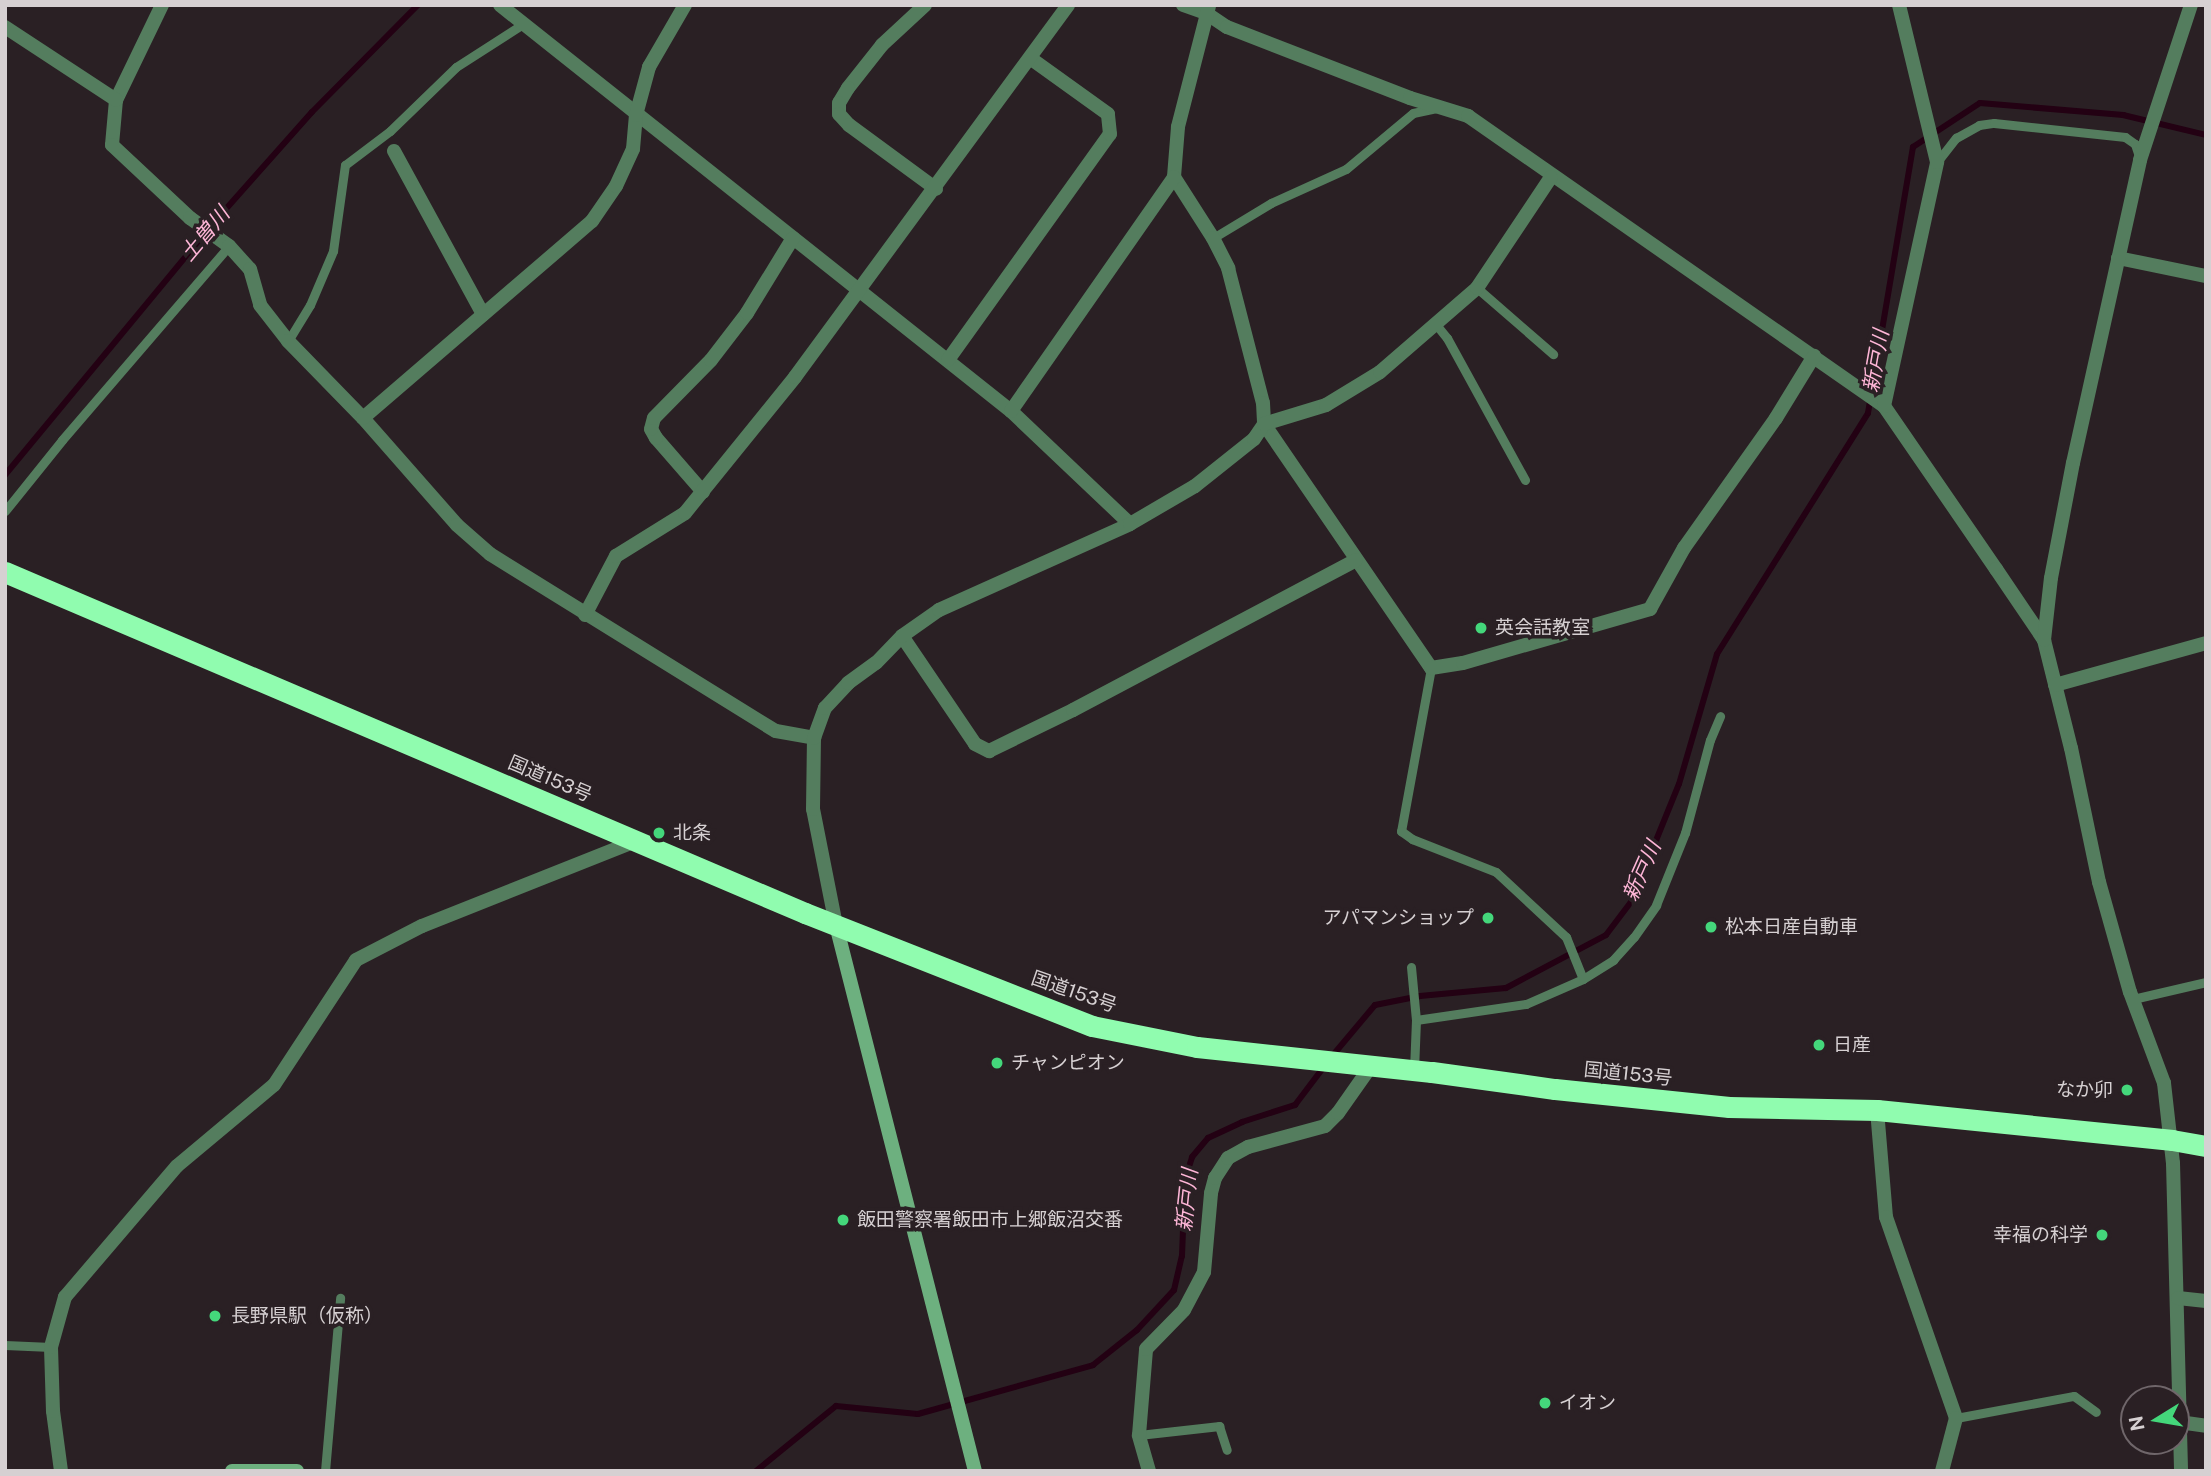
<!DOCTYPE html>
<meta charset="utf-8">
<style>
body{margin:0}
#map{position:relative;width:2211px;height:1476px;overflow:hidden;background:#2a2024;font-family:"Public Sans","Noto Sans JP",sans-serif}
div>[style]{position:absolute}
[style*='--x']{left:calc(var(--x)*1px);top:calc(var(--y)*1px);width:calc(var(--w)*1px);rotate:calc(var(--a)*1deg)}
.stream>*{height:6px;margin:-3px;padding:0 3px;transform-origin:3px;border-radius:3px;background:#230113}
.lane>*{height:9px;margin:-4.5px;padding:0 4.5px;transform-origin:4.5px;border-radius:4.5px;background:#547d5e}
.street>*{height:14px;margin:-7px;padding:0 7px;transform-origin:7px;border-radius:7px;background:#547d5e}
.secondary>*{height:14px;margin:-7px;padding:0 7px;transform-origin:7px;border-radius:7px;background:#6db07f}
.highway>*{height:21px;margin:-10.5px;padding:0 10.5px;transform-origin:10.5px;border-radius:10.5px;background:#90fcaf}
.dots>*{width:19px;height:19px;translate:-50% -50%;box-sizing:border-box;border:4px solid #2a2024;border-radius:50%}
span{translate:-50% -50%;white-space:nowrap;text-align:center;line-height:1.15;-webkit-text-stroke:7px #2a2024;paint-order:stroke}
.poi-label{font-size:19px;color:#d6d0d2}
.left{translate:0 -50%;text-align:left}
.right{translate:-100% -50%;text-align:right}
.street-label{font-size:19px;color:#d6d0d2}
.water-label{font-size:21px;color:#feb6d7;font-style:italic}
.frame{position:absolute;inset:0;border:7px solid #d6d0d2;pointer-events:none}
.north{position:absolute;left:2120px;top:1385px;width:70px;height:70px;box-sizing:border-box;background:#2a2024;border:2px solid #6f666a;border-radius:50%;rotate:259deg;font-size:19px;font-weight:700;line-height:28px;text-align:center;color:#d6d0d2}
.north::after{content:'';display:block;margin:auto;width:24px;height:32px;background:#44d77b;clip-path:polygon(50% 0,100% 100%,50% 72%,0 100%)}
</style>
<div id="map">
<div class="stream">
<div style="--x:5;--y:475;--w:332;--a:-50.4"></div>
<div style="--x:217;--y:219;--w:143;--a:-48.4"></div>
<div style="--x:312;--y:112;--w:151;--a:-45.3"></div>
<div style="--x:1333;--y:1055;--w:65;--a:-50"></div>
<div style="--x:1375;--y:1005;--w:46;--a:-11.3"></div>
<div style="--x:1420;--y:996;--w:86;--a:-5.3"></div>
<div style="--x:1506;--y:988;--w:113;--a:-27.9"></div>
<div style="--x:1606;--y:935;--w:41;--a:-52.9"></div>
<div style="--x:1631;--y:902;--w:127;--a:-67.9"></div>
<div style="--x:1679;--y:784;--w:135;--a:-73.7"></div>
<div style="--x:1717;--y:654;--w:284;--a:-57.9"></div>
<div style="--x:1868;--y:413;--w:270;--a:-80.4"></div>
<div style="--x:1913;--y:147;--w:80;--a:-33.3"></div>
<div style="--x:1980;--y:103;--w:144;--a:4.8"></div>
<div style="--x:2123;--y:115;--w:85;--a:13.5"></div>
<div style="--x:756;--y:1471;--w:103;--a:-39.1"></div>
<div style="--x:836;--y:1406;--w:82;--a:5.6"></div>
<div style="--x:918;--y:1414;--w:182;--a:-15.6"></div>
<div style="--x:1093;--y:1365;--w:56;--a:-38.5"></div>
<div style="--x:1137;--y:1330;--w:54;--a:-47.2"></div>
<div style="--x:1174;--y:1290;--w:35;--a:-77"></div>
<div style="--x:1182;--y:1256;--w:77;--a:-87.8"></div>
<div style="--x:1185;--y:1179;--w:23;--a:-72"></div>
<div style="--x:1192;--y:1157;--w:25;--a:-50"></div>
<div style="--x:1208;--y:1138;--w:38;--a:-25"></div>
<div style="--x:1242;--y:1122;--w:56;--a:-17.8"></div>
<div style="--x:1295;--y:1105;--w:51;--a:-52.9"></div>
</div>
<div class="lane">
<div style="--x:1937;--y:162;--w:31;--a:-52"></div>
<div style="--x:1956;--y:138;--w:26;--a:-29"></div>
<div style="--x:1979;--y:125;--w:15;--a:-8"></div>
<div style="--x:1994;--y:123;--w:132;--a:6.1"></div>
<div style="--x:2125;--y:137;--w:12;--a:35"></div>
<div style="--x:2135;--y:144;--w:16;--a:72"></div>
<div style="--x:1213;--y:238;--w:68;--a:-31.1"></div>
<div style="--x:1271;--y:203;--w:82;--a:-24.4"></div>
<div style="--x:1346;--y:169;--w:87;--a:-39.9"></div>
<div style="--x:1413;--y:113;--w:24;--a:-12"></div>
<div style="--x:1477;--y:288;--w:101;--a:41"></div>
<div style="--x:1434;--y:322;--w:21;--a:51"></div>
<div style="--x:1447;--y:338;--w:162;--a:61.2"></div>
<div style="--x:288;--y:341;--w:42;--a:-58.6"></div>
<div style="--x:310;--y:305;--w:59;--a:-66.9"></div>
<div style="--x:333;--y:251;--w:87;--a:-82.1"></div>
<div style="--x:345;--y:165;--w:56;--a:-37.1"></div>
<div style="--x:390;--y:131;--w:92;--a:-44.1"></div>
<div style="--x:456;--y:67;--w:80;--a:-32.7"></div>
<div style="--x:5;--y:511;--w:91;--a:-51.2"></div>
<div style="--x:62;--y:440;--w:256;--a:-49.3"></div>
<div style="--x:1431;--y:668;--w:166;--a:100.4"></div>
<div style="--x:1401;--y:831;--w:14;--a:36"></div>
<div style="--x:1412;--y:839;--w:90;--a:21.4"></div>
<div style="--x:1496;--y:872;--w:96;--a:42.9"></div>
<div style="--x:1566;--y:937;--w:45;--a:68"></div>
<div style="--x:1411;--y:967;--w:53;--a:84.6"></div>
<div style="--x:1416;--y:1020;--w:49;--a:92.3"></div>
<div style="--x:2133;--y:999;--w:75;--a:-13.1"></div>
<div style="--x:1416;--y:1020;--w:111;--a:-8.3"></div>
<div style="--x:1526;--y:1004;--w:62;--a:-23.7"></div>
<div style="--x:1583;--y:979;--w:36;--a:-32"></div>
<div style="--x:1613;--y:960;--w:31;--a:-48"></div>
<div style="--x:1634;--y:937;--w:39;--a:-55"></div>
<div style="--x:1656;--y:905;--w:78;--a:-68.1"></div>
<div style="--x:1685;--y:833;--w:96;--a:-75"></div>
<div style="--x:1710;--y:740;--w:26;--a:-67"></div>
<div style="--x:5;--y:1345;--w:46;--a:2.5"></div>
<div style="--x:1956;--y:1418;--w:120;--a:-10.6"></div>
<div style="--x:2074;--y:1396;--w:27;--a:36"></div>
<div style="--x:1139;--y:1435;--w:81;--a:-6.4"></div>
<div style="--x:1219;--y:1426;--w:25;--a:72"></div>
<div style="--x:325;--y:1471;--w:174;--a:-85"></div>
</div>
<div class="street">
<div style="--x:162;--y:5;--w:106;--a:115.8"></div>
<div style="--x:116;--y:100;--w:45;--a:95.1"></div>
<div style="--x:112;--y:145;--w:107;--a:43.1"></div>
<div style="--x:190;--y:218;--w:48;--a:35.7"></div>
<div style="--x:229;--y:246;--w:31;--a:48"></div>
<div style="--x:250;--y:269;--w:37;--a:74"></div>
<div style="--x:260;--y:305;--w:46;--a:52.1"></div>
<div style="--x:288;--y:341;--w:107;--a:45.8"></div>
<div style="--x:363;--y:418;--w:142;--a:48.7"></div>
<div style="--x:457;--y:525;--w:44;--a:41.3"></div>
<div style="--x:490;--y:554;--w:336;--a:31.8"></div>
<div style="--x:776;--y:731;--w:39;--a:10"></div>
<div style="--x:500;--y:5;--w:653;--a:38.47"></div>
<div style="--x:1011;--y:411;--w:164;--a:43.5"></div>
<div style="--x:925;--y:5;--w:59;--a:137.1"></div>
<div style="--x:882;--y:45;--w:55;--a:128.3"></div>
<div style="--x:848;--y:88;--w:17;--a:121"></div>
<div style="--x:839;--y:103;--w:11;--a:90"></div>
<div style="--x:839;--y:114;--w:15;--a:48"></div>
<div style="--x:849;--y:125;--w:108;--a:36.3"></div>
<div style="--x:1183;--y:5;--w:24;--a:19"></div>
<div style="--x:1206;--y:13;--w:25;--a:34"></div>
<div style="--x:1227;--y:27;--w:196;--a:21.2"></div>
<div style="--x:1410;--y:98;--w:61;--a:17.2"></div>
<div style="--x:1468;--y:116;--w:507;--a:34.88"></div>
<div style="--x:1884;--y:406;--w:198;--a:55.5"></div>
<div style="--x:1996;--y:569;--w:86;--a:55.9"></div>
<div style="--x:2044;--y:640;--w:111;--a:76"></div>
<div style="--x:2071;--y:748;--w:137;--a:78.2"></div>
<div style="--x:2099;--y:882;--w:114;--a:74.3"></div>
<div style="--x:2130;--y:992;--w:97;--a:69.5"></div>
<div style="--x:2164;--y:1083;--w:81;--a:83.6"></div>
<div style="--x:2173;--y:1163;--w:308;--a:88.5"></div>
<div style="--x:1209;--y:6;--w:125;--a:104.4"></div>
<div style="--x:1178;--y:127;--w:50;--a:94.6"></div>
<div style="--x:1174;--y:177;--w:72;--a:57.4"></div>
<div style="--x:1213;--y:238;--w:34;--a:63"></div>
<div style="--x:1228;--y:268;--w:139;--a:75.5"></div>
<div style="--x:1263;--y:403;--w:21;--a:87"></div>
<div style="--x:1264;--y:424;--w:296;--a:55.6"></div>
<div style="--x:1431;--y:668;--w:32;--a:-9"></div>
<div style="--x:1463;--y:663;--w:195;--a:-16.1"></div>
<div style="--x:1650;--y:609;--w:70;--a:-60.9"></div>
<div style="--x:1684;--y:548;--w:159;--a:-54.7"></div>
<div style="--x:1776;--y:418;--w:73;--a:-58.5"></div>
<div style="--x:5;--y:27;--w:133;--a:33.3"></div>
<div style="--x:394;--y:151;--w:186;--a:61.4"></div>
<div style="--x:2118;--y:258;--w:90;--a:11.6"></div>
<div style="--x:948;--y:360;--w:278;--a:-54.4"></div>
<div style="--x:1110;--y:134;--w:20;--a:-96"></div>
<div style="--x:1108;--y:114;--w:96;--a:-144.3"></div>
<div style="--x:1884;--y:406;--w:250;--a:-77.7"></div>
<div style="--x:1937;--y:162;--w:162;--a:-103.6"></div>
<div style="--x:1011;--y:411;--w:285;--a:-55.1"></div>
<div style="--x:363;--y:418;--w:302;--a:-40.7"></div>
<div style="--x:592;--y:221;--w:42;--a:-55.6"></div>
<div style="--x:616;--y:186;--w:41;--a:-65.3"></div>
<div style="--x:633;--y:149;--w:34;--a:-85"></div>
<div style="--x:636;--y:115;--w:50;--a:-74.8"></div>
<div style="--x:649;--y:67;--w:72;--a:-59.9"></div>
<div style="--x:703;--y:492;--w:72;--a:-131"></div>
<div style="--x:656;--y:438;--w:10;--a:-119"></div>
<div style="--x:651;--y:429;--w:11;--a:-75"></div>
<div style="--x:654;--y:418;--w:81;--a:-45.5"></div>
<div style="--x:711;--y:360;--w:59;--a:-52.5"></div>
<div style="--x:747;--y:313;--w:88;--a:-58.5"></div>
<div style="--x:585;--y:615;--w:67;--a:-62.3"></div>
<div style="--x:616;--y:556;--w:81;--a:-31.9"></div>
<div style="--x:685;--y:513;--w:175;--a:-51"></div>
<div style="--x:795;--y:377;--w:461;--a:-53.7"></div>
<div style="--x:902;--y:636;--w:130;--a:55.9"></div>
<div style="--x:975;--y:744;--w:16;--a:27"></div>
<div style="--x:989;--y:751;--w:93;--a:-26"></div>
<div style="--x:1073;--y:710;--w:320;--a:-27.9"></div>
<div style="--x:2044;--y:640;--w:62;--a:-83.6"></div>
<div style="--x:2051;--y:578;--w:117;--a:-79.2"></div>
<div style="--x:2073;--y:463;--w:310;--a:-77.5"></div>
<div style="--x:2140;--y:160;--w:163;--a:-71.8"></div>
<div style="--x:2055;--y:685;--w:157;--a:-15.5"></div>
<div style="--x:836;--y:925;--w:118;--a:-101.2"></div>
<div style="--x:813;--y:809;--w:71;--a:-89.2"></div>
<div style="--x:814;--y:738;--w:32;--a:-70"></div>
<div style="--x:825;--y:708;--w:34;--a:-47"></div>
<div style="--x:848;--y:683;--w:34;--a:-36"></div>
<div style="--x:876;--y:663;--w:37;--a:-46"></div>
<div style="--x:902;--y:636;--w:45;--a:-35.1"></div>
<div style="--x:939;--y:610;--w:209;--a:-24.2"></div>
<div style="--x:1130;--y:524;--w:75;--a:-30.3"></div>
<div style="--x:1195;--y:486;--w:75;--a:-38.5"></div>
<div style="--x:1254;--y:439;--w:18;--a:-56"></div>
<div style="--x:1264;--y:424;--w:65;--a:-17"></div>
<div style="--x:1326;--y:405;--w:63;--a:-31.4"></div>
<div style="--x:1380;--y:372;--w:128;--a:-40.9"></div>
<div style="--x:1477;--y:288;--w:133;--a:-56.3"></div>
<div style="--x:1877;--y:1110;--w:107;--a:85.2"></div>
<div style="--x:1886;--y:1217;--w:213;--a:70.8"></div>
<div style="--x:1956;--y:1418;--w:55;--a:104.8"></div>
<div style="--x:2178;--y:1298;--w:28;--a:6"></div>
<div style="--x:2179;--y:1422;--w:27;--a:8"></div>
<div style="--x:61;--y:1471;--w:61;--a:-97.6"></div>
<div style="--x:53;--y:1411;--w:64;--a:-91.8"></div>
<div style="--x:51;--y:1347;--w:52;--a:-74.4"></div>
<div style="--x:65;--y:1297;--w:172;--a:-49.5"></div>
<div style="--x:177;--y:1166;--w:126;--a:-39.9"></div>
<div style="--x:274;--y:1085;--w:149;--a:-56.7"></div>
<div style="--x:356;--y:960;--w:74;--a:-27.3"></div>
<div style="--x:422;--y:926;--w:230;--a:-21.7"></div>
<div style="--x:1149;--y:1471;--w:37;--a:-106"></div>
<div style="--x:1139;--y:1435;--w:86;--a:-85.3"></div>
<div style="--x:1146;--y:1349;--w:54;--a:-45.7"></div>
<div style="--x:1184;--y:1310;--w:43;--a:-62.2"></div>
<div style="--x:1204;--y:1272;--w:79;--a:-84.9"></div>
<div style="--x:1211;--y:1193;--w:16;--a:-75"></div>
<div style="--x:1215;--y:1178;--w:24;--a:-57"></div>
<div style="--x:1228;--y:1158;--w:23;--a:-29"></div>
<div style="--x:1248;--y:1147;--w:80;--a:-15.3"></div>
<div style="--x:1325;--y:1126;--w:18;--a:-45"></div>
<div style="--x:1338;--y:1113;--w:57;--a:-54.9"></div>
</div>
<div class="secondary">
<div style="--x:836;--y:925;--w:563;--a:75.72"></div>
<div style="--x:232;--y:1471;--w:65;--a:0"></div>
</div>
<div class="highway">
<div style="--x:5;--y:572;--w:870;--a:23.09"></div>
<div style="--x:805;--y:913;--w:308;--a:21.5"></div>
<div style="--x:1092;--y:1026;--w:107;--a:11.3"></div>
<div style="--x:1197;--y:1047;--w:236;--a:6.1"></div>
<div style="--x:1432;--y:1072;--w:124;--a:7.9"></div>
<div style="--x:1555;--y:1089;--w:175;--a:5.9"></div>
<div style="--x:1729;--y:1107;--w:148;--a:1.2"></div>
<div style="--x:1877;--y:1110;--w:297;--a:5.8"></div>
<div style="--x:2172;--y:1140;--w:35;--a:10"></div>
</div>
<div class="dots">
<div style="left:1481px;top:628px;background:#44d77b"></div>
<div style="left:659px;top:833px;background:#44d77b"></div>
<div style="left:1488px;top:918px;background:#44d77b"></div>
<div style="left:1711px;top:927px;background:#44d77b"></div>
<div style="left:1819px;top:1045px;background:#44d77b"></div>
<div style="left:997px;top:1063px;background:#44d77b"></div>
<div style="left:2127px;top:1090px;background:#44d77b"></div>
<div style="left:843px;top:1220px;background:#44d77b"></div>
<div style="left:2102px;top:1235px;background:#44d77b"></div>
<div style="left:215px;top:1316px;background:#44d77b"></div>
<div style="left:1545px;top:1403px;background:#44d77b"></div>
</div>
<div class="poi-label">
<span class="left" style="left:1495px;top:628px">英会話教室</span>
<span class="left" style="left:673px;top:833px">北条</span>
<span class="right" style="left:1474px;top:918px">アパマンショップ</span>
<span class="left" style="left:1725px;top:927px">松本日産自動車</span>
<span class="left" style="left:1833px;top:1045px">日産</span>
<span class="left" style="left:1011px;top:1063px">チャンピオン</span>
<span class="right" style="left:2113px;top:1090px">なか卯</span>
<span class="left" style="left:857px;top:1220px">飯田警察署飯田市上郷飯沼交番</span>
<span class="right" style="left:2088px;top:1235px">幸福の科学</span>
<span class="left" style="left:231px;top:1316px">長野県駅（仮称）</span>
<span class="left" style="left:1559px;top:1403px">イオン</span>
</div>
<div class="street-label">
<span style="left:550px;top:779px;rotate:23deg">国道153号</span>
<span style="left:1074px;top:992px;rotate:19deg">国道153号</span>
<span style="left:1628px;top:1074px;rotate:6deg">国道153号</span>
</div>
<div class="water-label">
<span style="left:205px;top:234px;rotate:-50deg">土曽川</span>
<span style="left:1876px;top:361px;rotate:-80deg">新戸川</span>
<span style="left:1642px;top:871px;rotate:-66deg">新戸川</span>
<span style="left:1187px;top:1200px;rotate:-84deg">新戸川</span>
</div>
<div class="frame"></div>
<div class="north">N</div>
</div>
